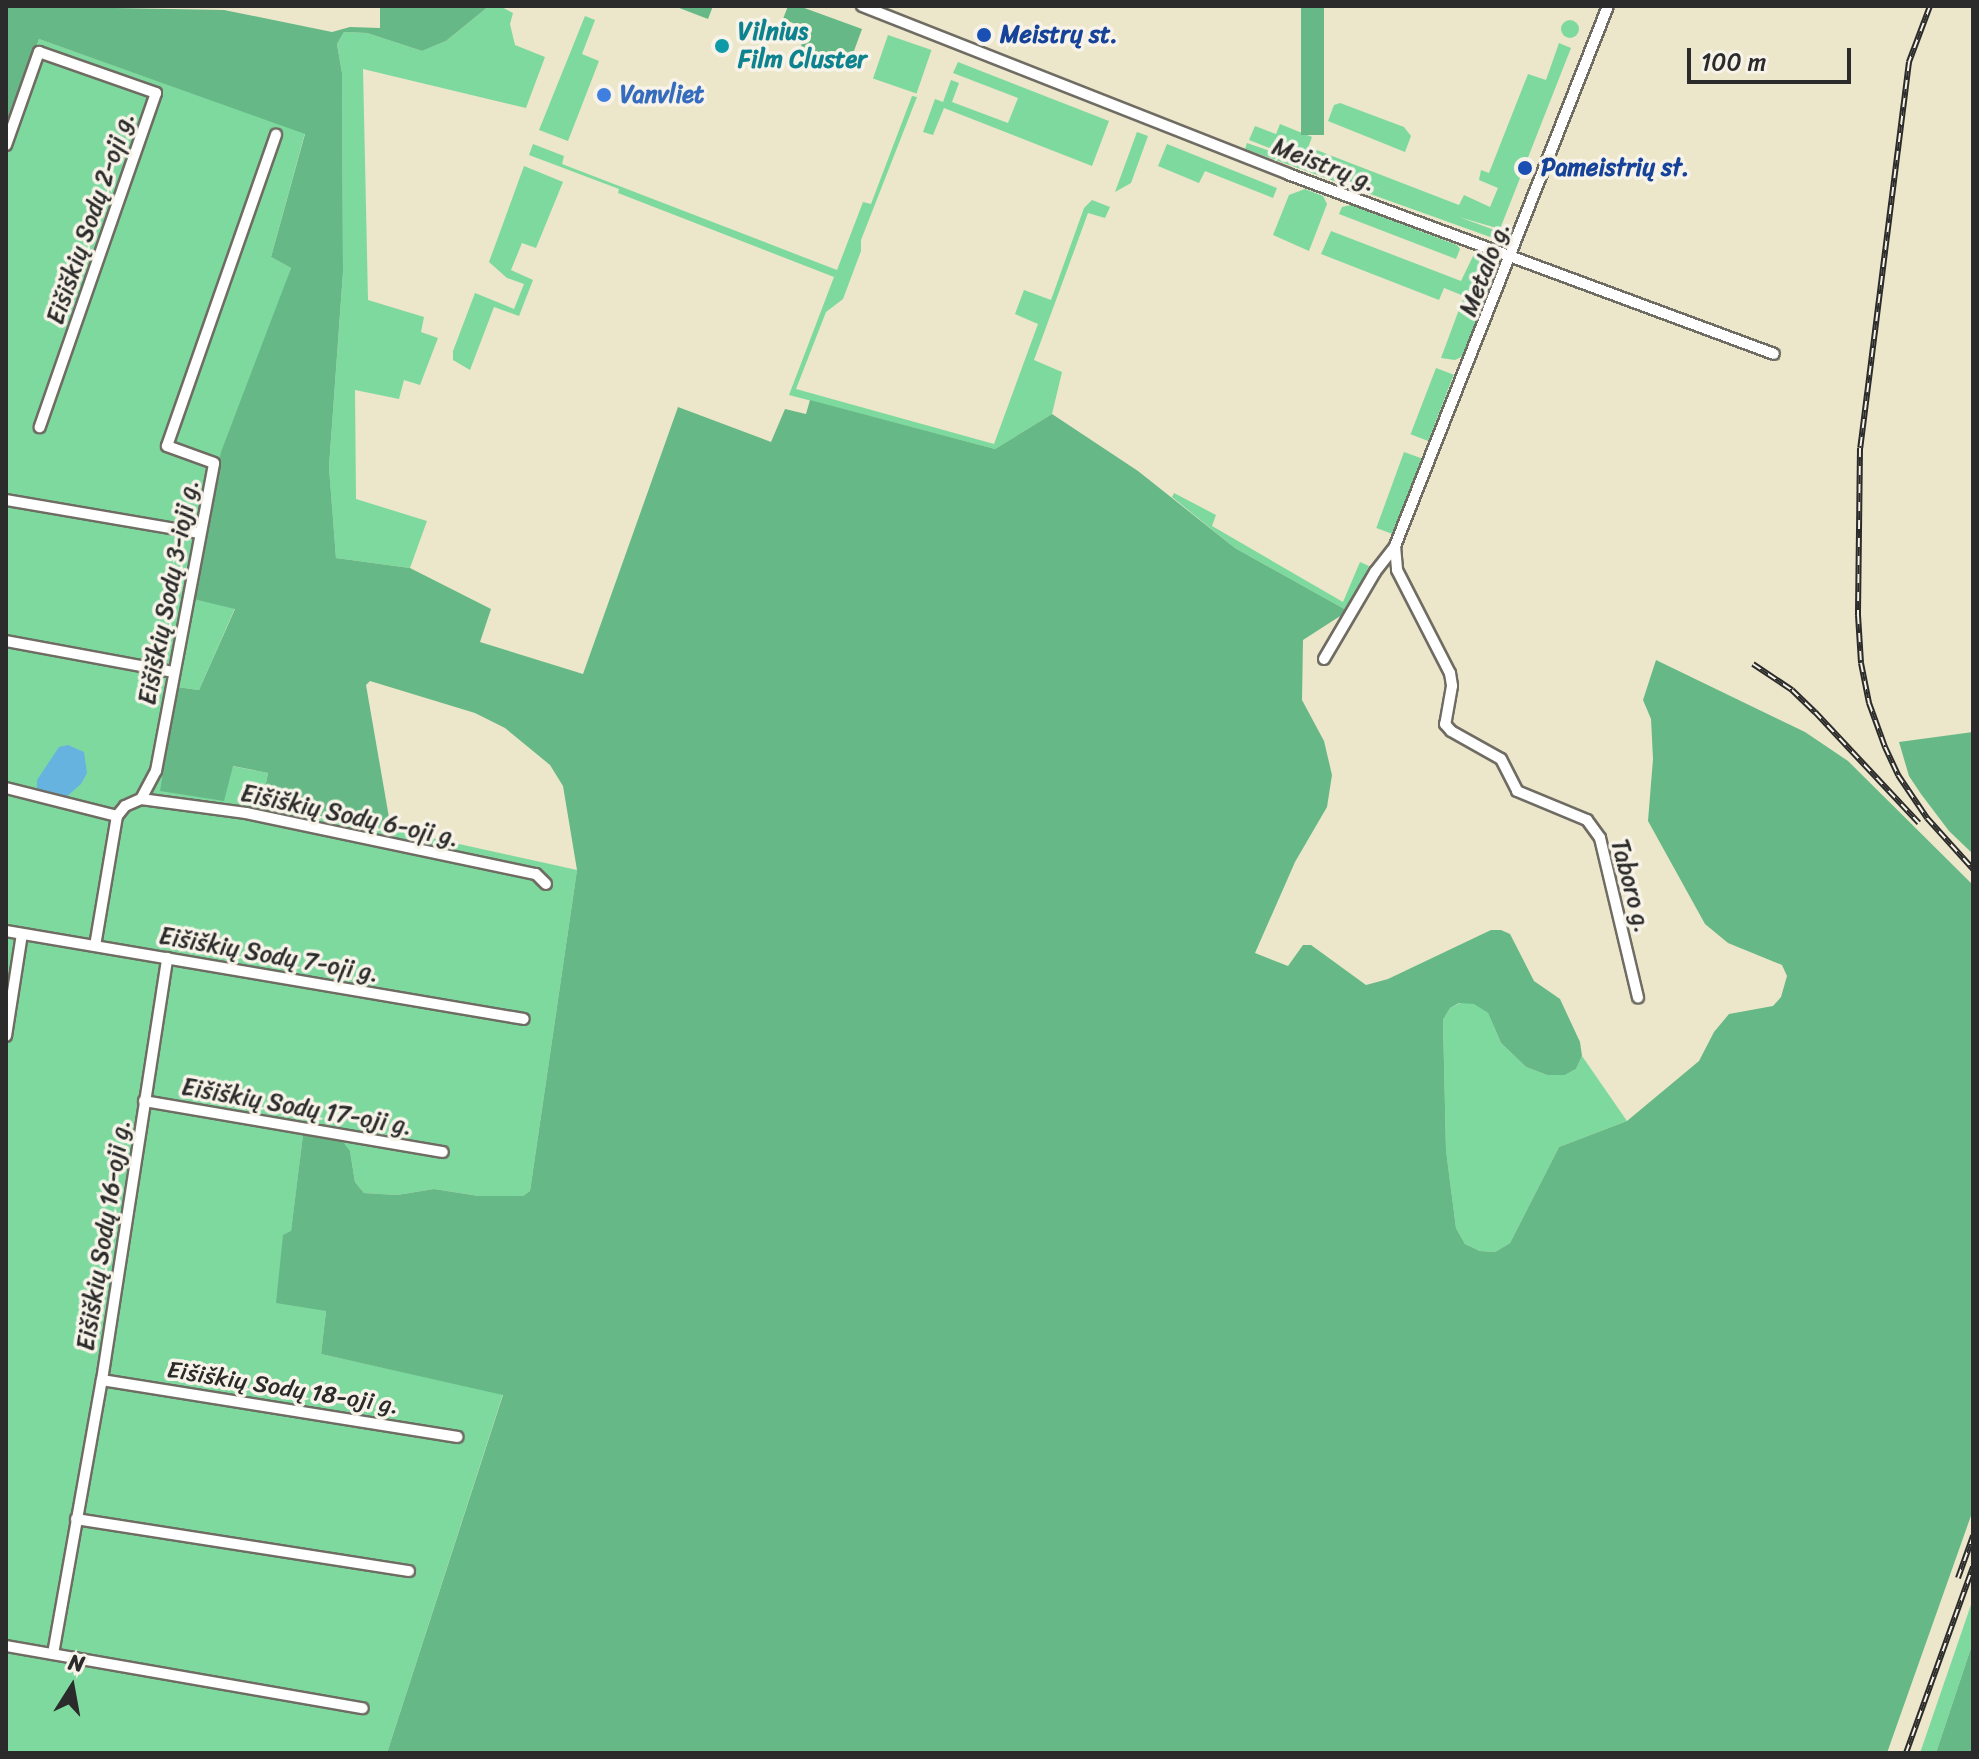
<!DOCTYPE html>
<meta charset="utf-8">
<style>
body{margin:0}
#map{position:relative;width:1979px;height:1759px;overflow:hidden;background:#ece6ca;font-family:Sriracha,sans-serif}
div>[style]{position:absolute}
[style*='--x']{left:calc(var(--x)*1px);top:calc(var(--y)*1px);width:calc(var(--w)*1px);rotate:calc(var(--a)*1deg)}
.green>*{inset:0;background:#7ed99f;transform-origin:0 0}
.round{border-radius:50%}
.forest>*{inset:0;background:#66b986;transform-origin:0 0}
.water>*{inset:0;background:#67b3e0}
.roads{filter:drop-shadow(2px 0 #6f6c63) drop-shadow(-2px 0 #6f6c63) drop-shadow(0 2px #6f6c63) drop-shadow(0 -2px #6f6c63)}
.street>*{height:10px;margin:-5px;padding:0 5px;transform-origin:5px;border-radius:5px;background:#fff}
.rail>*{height:6px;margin-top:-3px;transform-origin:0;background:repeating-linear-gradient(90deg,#f7f3e8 0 9px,#2b2b2b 0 18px);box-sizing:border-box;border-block:2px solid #2b2b2b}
.dots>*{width:22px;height:22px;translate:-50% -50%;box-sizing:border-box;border:4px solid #f7f3e8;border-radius:50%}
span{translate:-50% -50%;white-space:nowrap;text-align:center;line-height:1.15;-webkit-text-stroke:7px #f7f3e8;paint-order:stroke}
.culture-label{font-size:24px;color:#0d838f;font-weight:700}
.left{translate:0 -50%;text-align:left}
.transit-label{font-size:24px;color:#164399;font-weight:700}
.shop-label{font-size:24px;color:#366cbe;font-weight:700}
.street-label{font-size:24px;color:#2b2b2b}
.frame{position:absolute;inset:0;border:8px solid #2b2b2b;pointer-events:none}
.north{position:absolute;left:32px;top:1647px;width:80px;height:80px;-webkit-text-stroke:6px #f7f3e8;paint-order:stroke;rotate:11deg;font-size:22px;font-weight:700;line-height:32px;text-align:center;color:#2b2b2b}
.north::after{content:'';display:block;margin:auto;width:28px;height:36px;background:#2b2b2b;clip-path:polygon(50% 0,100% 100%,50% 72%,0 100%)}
.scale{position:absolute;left:1687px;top:48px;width:164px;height:36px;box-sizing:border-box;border:4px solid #2b2b2b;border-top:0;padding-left:10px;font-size:24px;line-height:28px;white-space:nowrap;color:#2b2b2b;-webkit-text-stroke:6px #f7f3e8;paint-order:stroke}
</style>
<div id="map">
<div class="green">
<div style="clip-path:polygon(489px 6px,500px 6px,513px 13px,510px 24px,515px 45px,545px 57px,526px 108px,363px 69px,368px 300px,424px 317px,421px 332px,438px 338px,420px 385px,404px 380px,399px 399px,355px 390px,356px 499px,427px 521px,410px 568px,336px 558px,329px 467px,343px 272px,342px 73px,337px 44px,344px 32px,367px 33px,422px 51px,446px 41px)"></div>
<div style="clip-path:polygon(585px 16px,595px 20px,582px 54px,599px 61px,568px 141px,539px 130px)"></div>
<div class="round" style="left:1561px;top:20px;width:18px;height:18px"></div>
<div style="left:888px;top:35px;width:46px;height:46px;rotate:19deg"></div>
<div style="clip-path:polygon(39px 39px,305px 133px,271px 257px,291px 268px,270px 327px,193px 599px,235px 608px,199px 690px,177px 687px,232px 766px,268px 773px,261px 808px,391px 829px,577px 870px,530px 1191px,523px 1196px,479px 1196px,434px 1189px,397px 1195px,364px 1193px,355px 1182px,350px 1151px,303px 1136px,291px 1232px,326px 1311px,321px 1354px,503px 1394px,387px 1753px,6px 1753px,6px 134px)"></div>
<div style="clip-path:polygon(1559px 43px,1571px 48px,1500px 229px,1459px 217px,1500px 232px,1498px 236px,1493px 238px,1245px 149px,1247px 143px,1386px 191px,1308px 163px,1314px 149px,1459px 205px,1464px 195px,1490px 207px,1498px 188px,1479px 180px,1481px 170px,1489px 173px,1528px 74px,1546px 80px)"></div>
<div style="clip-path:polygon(958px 62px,1109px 121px,1092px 166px,944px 108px,933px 135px,923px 132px,935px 99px,943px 102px,951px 80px,959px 83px,952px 102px,1008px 123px,1018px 98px,953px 73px)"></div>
<div style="clip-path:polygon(912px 96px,917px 97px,861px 240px,861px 251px,843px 299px,826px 312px,796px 389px,994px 444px,1038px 324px,1015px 314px,1024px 290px,1051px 300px,1084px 208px,1092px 200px,1110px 207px,1105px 218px,1088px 213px,1034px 360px,1062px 372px,1052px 414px,995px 449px,789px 395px,834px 277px,618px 193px,619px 189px,529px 155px,533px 144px,564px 156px,562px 164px,837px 270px,863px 202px,871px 204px)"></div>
<div style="clip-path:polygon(1340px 103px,1404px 127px,1411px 136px,1405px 152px,1328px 121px,1334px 105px)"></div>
<div style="clip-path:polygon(1280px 124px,1312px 137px,1303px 161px,1249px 140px,1255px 126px,1276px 134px)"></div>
<div style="clip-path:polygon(1137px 132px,1148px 136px,1131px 183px,1115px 192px)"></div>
<div style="clip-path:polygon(1167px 144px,1277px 188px,1273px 198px,1205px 171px,1199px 183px,1158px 166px)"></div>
<div style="clip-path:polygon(524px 166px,563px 182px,536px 248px,522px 243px,511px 270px,533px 280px,519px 316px,494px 307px,470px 370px,453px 360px,453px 351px,475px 293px,514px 309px,524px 284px,507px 278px,489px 262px)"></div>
<div style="clip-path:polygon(1305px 189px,1323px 196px,1327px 204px,1309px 251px,1273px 235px,1289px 195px)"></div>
<div style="clip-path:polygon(1351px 205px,1457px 245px,1460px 249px,1456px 259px,1339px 214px,1342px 207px)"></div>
<div style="clip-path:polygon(1331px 231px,1461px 281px,1475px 252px,1496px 260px,1497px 271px,1463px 356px,1455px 360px,1441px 358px,1464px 296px,1444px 288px,1439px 300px,1321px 254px)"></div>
<div style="left:1436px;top:368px;width:19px;height:71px;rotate:21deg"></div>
<div style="left:1404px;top:452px;width:20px;height:81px;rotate:20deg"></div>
<div style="clip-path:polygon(1174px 493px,1216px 515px,1212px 526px,1343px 602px,1360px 562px,1369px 566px,1348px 611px,1235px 548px,1172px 497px)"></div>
<div style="clip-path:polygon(1460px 1003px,1474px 1003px,1488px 1013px,1501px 1043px,1526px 1067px,1547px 1075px,1565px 1075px,1576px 1069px,1582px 1056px,1627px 1121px,1559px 1147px,1510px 1243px,1495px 1252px,1480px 1251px,1465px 1244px,1456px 1228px,1446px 1150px,1443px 1020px,1450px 1008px)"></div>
<div style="clip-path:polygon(1973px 1599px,1973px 1642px,1936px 1753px,1920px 1753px)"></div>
</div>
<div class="forest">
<div style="clip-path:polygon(6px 6px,224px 10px,332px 32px,350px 27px,380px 28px,380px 6px,489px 6px,446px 41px,422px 51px,367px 33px,344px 32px,337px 44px,342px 73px,343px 272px,329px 467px,336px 558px,410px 568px,491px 609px,480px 642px,583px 674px,678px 407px,771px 442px,785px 409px,806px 414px,810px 400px,995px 449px,1052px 414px,1138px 471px,1235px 548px,1348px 611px,1303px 640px,1302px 700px,1324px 741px,1332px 775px,1327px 807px,1295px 862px,1255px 953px,1288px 966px,1303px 945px,1311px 945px,1366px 985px,1388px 979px,1491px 930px,1501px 930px,1510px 934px,1534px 981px,1560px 999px,1580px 1042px,1582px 1056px,1576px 1069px,1565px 1075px,1547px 1075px,1526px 1067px,1501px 1043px,1488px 1013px,1474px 1004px,1459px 1003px,1450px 1008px,1443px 1020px,1446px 1150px,1456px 1228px,1465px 1244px,1480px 1251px,1495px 1252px,1510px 1243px,1559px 1147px,1627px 1121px,1699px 1061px,1714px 1032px,1729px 1014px,1773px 1006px,1781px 997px,1787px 976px,1782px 965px,1728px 943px,1705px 924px,1648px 821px,1653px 759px,1651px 719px,1643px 700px,1656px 660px,1805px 732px,1848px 761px,1973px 885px,1973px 1510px,1887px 1753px,387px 1753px,503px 1395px,321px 1354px,326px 1311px,276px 1303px,283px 1235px,291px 1231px,303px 1135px,343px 1142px,350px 1151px,355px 1182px,364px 1193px,397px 1195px,434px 1189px,479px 1196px,523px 1196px,530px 1191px,577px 870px,563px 786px,550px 765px,505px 728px,475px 713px,370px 681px,366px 685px,391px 829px,261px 808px,268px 773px,233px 766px,224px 801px,160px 791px,177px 687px,199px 690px,235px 609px,193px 599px,221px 452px,291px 268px,271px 257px,305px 134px,39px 39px,6px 134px)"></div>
<div style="clip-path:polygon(674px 6px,713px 6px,708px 19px)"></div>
<div style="clip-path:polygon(788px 6px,799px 6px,862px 29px,847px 70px,799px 51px,808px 29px,783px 19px)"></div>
<div style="left:1301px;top:6px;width:23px;height:129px"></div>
<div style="clip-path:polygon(1973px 732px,1973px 854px,1949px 831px,1921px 794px,1909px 776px,1899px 742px)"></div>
<div style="clip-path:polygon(1973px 1642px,1973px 1753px,1936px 1753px)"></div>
</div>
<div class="water">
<div style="clip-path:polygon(68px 745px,84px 752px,87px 773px,81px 784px,65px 798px,55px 797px,37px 788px,37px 780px,59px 747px)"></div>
</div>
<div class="roads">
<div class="street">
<div style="--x:862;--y:6;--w:458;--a:21.5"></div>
<div style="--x:1288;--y:174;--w:518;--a:20.32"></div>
<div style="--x:6;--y:145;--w:99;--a:-70.5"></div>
<div style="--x:39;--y:52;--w:124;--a:19.3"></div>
<div style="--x:156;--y:93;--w:354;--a:109.2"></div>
<div style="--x:6;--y:500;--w:196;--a:9.7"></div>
<div style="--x:1395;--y:546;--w:24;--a:85"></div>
<div style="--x:1397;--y:570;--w:116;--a:62.8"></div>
<div style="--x:1450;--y:673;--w:13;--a:81"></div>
<div style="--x:1452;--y:686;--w:39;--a:100"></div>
<div style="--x:1445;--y:724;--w:9;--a:49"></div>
<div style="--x:1451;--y:731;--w:57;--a:29.2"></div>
<div style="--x:1501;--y:759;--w:36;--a:63"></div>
<div style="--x:1517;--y:791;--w:76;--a:22.5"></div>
<div style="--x:1587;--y:820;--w:22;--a:54"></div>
<div style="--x:1600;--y:838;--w:164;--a:76.6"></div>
<div style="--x:6;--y:641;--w:170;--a:10.5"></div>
<div style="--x:1324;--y:659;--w:101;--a:-59.6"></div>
<div style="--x:1375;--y:572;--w:33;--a:-52"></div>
<div style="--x:1395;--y:546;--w:580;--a:-68.47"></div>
<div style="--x:6;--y:788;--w:114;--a:14.2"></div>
<div style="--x:141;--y:799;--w:106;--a:7.6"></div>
<div style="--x:246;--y:813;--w:296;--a:11.9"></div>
<div style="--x:536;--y:874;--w:14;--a:45"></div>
<div style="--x:6;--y:931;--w:525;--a:9.64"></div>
<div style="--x:95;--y:946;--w:132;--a:-80.4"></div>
<div style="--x:117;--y:816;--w:13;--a:-51"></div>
<div style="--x:125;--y:806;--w:17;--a:-24"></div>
<div style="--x:141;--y:799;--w:32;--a:-62"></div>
<div style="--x:156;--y:771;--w:313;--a:-79.3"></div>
<div style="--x:214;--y:463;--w:50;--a:-160.1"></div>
<div style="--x:167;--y:446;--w:330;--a:-70.7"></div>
<div style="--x:6;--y:1036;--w:103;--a:-81.1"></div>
<div style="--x:144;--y:1101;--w:303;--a:9.7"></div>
<div style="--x:102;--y:1380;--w:360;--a:9.1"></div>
<div style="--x:76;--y:1519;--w:337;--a:8.9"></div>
<div style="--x:6;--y:1646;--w:362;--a:9.9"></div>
<div style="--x:53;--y:1654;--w:278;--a:-79.9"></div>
<div style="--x:102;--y:1380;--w:427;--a:-81.2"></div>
</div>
</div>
<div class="rail">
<div style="--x:1930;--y:6;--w:60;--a:110.6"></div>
<div style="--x:1909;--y:62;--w:389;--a:97.2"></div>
<div style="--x:1860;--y:448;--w:167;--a:90.7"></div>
<div style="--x:1858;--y:615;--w:48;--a:86.4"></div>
<div style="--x:1861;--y:663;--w:41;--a:78.7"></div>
<div style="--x:1869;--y:703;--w:47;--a:70"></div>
<div style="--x:1885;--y:747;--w:31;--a:65"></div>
<div style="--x:1898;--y:775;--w:52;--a:56"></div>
<div style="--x:1927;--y:818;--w:69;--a:48"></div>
<div style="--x:1753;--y:664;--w:47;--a:33.7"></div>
<div style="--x:1792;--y:690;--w:32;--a:44"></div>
<div style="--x:1815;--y:712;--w:152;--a:46.9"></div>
<div style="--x:1958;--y:1578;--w:45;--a:-70.3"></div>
<div style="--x:1906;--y:1753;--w:198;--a:-70.2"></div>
</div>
<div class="dots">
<div style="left:984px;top:35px;background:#1a4fb4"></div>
<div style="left:722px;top:46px;background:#0f9aa8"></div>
<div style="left:604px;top:95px;background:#3f7fe0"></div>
<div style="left:1525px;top:168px;background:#1a4fb4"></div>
</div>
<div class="culture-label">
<span class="left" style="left:738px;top:46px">Vilnius<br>Film Cluster</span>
</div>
<div class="transit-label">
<span class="left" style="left:1000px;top:35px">Meistrų st.</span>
<span class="left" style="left:1541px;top:168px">Pameistrių st.</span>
</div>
<div class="shop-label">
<span class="left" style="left:620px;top:95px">Vanvliet</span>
</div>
<div class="street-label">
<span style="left:1324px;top:165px;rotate:21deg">Meistrų g.</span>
<span style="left:91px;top:218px;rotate:-71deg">Eišiškių Sodų 2-oji g.</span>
<span style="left:1485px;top:269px;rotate:-69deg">Metalo g.</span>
<span style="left:169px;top:592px;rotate:-79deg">Eišiškių Sodų 3-ioji g.</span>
<span style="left:350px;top:816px;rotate:12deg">Eišiškių Sodų 6-oji g.</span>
<span style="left:1631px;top:886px;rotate:75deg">Taboro g.</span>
<span style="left:269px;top:955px;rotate:10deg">Eišiškių Sodų 7-oji g.</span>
<span style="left:297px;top:1107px;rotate:10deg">Eišiškių Sodų 17-oji g.</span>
<span style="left:104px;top:1235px;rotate:-81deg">Eišiškių Sodų 16-oji g.</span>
<span style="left:283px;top:1388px;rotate:9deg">Eišiškių Sodų 18-oji g.</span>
</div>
<div class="frame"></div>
<div class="north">N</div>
<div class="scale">100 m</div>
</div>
